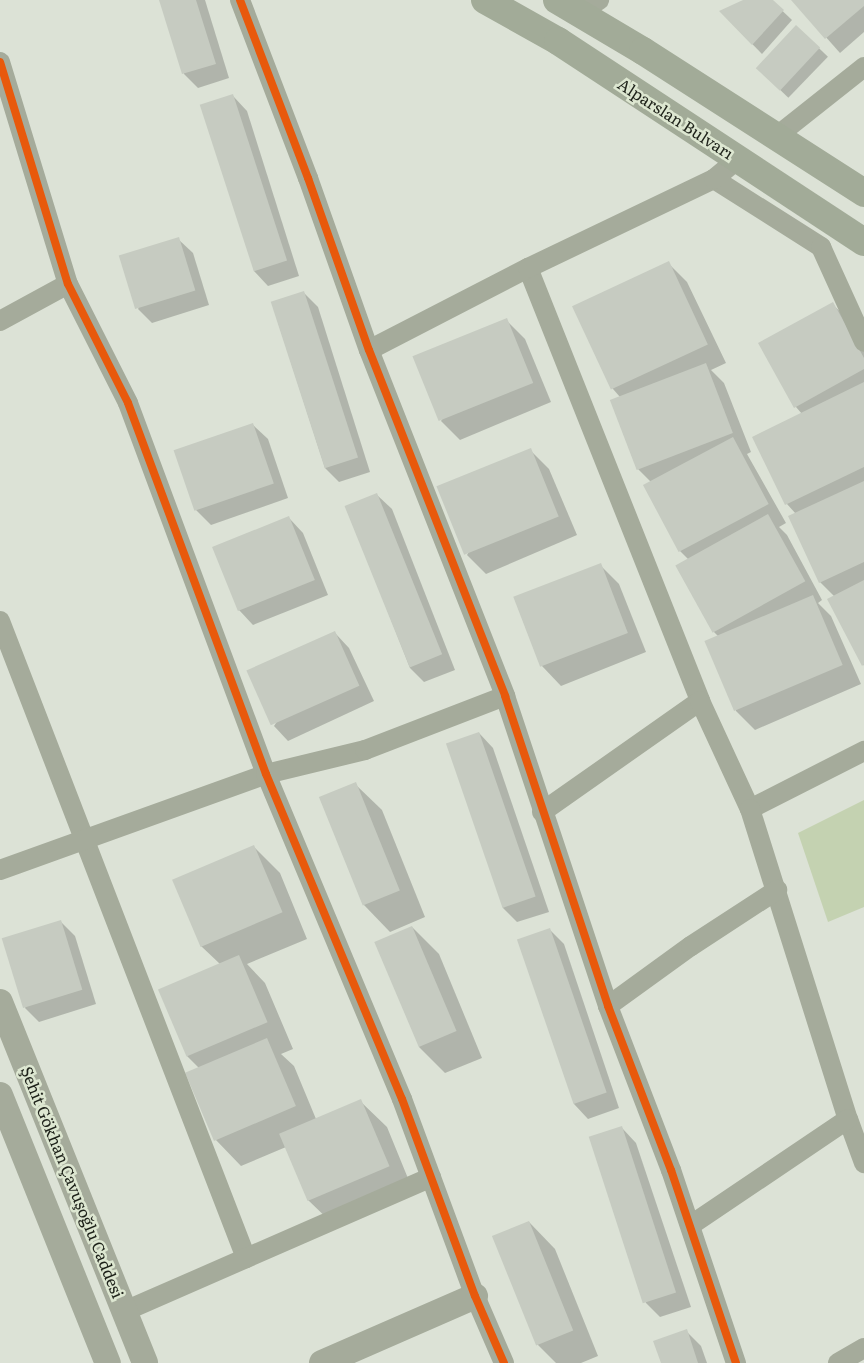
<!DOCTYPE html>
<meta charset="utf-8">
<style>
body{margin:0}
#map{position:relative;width:864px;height:1363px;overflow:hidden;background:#dce2d6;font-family:Literata,serif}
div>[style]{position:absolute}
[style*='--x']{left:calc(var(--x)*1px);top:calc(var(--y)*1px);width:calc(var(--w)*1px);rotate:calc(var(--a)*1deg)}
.green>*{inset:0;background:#c4d2b1}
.shadow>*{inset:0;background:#0003;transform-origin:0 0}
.building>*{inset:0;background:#c6cbc1;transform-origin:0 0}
.minor>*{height:20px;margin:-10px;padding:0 10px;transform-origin:10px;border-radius:10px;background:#a5ab9b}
.tertiary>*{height:26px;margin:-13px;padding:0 13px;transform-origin:13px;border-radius:13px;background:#a5ab9b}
.secondary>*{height:28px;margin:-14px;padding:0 14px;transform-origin:14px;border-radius:14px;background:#a2ab98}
.cycleway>*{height:8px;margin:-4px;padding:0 4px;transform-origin:4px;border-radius:4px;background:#e8590c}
span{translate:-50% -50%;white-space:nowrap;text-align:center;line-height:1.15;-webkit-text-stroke:5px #dde7d1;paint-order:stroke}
.street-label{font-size:16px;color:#1e221a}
</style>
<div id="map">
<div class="green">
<div style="clip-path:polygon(864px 800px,864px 907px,828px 922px,798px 833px)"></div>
</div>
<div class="shadow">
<div style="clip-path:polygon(160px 0,205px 0,229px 78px,198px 88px,184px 74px)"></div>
<div style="clip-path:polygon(746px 0,771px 0,792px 20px,762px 54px,721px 12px)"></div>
<div style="clip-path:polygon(793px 0,864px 0,864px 32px,840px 53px)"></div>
<div style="left:797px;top:27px;width:43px;height:57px;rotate:44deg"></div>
<div style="clip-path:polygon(233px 96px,247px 111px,299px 276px,268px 286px,254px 271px)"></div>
<div style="clip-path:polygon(178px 239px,193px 253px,209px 305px,152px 323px,138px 309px)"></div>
<div style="clip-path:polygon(668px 263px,687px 282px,726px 363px,711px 370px,724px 383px,751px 452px,747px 454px,786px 523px,779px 527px,787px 535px,822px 600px,818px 603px,831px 616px,861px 684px,755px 730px,736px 711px,719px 637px,713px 631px,688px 559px,680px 551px,652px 483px,638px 469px,620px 397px,613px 389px,574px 308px)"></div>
<div style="clip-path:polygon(304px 293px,318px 307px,370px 472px,339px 482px,325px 468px,272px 303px)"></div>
<div style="clip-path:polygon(832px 304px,847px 318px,864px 349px,864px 666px,835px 597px,820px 582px,796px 514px,787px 504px,754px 438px,802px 414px,796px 407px,760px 344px)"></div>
<div style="clip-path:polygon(506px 320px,525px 339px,551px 402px,460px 440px,441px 421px)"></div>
<div style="clip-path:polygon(253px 425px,268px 439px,288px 498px,211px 525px,196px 510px)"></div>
<div style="clip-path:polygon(530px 450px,549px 469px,577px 535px,486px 574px,467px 555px)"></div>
<div style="clip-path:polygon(377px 495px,392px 509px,455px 670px,424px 682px,410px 668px,347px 507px)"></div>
<div style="clip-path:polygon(289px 518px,303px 533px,328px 595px,253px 625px,239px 610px,214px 548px)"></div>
<div style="clip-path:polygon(600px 565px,619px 584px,646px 652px,561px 686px,542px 666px,515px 598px)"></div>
<div style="clip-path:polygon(335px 633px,349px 648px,374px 701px,288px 741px,274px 726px)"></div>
<div style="clip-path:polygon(479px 733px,493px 748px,549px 912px,517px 922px,503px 908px)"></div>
<div style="clip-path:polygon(355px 784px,382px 810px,425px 917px,390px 932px,364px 905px)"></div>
<div style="clip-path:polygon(253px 846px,280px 873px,307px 939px,247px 964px,265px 983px,293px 1049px,281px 1054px,294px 1066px,316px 1119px,360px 1101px,387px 1127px,414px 1193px,335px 1226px,308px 1200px,286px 1147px,241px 1166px,215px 1139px,199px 1068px,187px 1056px,220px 964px,201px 946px)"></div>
<div style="clip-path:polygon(60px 921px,75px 936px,96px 1004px,39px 1022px,25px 1008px)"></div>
<div style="clip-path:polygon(412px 927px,439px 954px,482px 1058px,445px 1073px,419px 1047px)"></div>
<div style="clip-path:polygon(550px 930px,564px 944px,619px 1108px,588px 1119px,574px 1104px)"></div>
<div style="clip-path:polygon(622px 1128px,636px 1143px,691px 1307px,660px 1317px,646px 1303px,591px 1139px)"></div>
<div style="clip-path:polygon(529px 1222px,555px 1249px,598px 1356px,581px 1363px,556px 1363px,537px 1344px)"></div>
<div style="clip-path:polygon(686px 1331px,701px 1346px,707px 1363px,662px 1363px)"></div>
</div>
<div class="building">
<div style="clip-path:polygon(159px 0,196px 0,216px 64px,182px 74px)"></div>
<div style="clip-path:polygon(743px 0,773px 0,784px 10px,752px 45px,719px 11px)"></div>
<div style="clip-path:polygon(791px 0,864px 0,864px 6px,825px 39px)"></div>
<div style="left:796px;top:25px;width:33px;height:59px;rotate:43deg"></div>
<div style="left:233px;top:94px;width:175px;height:35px;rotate:72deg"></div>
<div style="left:179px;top:237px;width:56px;height:63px;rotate:73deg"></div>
<div style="left:669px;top:261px;width:92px;height:107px;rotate:65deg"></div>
<div style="left:304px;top:291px;width:175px;height:35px;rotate:72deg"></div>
<div style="clip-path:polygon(833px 302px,864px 358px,864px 369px,794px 408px,758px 343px)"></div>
<div style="left:507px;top:318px;width:70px;height:102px;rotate:68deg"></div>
<div style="left:706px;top:363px;width:75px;height:103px;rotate:69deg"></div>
<div style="clip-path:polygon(864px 382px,864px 467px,785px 505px,752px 437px)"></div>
<div style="left:253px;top:423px;width:64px;height:84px;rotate:71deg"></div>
<div style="left:733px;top:437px;width:76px;height:102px;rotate:62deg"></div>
<div style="left:531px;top:448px;width:74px;height:102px;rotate:68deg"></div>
<div style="clip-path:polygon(864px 481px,864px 562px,819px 583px,788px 516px)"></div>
<div style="left:377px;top:493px;width:174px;height:35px;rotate:68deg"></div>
<div style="left:768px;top:514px;width:77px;height:106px;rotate:61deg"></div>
<div style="left:289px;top:516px;width:69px;height:83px;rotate:68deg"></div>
<div style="left:601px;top:563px;width:75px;height:94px;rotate:69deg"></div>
<div style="clip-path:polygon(864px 580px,864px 664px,862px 666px,827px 599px)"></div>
<div style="left:813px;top:595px;width:76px;height:118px;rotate:67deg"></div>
<div style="left:335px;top:631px;width:60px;height:97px;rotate:66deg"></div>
<div style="left:479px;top:732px;width:174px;height:35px;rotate:71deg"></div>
<div style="left:356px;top:782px;width:117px;height:40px;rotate:68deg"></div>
<div style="left:254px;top:845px;width:73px;height:89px;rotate:67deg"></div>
<div style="left:61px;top:920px;width:73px;height:62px;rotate:73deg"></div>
<div style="left:412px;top:926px;width:114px;height:41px;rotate:67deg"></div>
<div style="left:550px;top:928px;width:174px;height:35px;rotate:71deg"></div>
<div style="left:239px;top:955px;width:73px;height:88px;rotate:67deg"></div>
<div style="left:267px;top:1038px;width:74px;height:89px;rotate:67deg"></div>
<div style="left:361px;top:1099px;width:73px;height:89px;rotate:67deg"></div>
<div style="left:622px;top:1126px;width:175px;height:35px;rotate:72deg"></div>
<div style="left:529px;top:1221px;width:118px;height:40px;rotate:68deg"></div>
<div style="clip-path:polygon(687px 1329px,698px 1363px,661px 1363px,653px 1341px)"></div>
</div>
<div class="minor">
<div style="--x:240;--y:0;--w:191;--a:69.1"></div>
<div style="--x:308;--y:178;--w:182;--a:70.5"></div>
<div style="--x:369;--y:350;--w:372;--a:68.5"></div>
<div style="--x:505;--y:696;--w:327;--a:71.6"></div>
<div style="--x:608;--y:1006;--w:176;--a:69"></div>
<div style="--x:671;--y:1170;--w:204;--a:71.4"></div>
<div style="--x:579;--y:13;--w:24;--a:-33"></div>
<div style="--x:0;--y:62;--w:232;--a:73"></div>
<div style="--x:68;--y:284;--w:133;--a:63.2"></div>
<div style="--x:128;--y:403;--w:396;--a:69.6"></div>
<div style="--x:266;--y:774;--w:352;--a:67.3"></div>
<div style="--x:402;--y:1099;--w:210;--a:69.7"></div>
<div style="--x:475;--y:1296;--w:73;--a:66.6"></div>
<div style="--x:777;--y:136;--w:111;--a:-38.4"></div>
<div style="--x:714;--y:179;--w:127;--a:32.4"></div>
<div style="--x:821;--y:247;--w:104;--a:65.6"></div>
<div style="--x:528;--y:268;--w:466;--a:68.3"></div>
<div style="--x:0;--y:321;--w:77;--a:-28.6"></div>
<div style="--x:369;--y:350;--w:179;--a:-27.3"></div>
<div style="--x:528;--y:268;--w:206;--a:-25.6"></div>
<div style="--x:714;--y:179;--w:31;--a:-40"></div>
<div style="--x:0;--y:621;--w:683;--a:68.88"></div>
<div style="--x:750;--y:809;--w:128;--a:-27"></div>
<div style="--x:542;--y:812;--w:193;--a:-35.1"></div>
<div style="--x:700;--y:701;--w:119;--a:65.2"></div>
<div style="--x:750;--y:809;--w:325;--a:72.5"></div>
<div style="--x:848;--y:1119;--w:47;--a:70"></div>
<div style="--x:0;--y:870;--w:283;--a:-19.8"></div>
<div style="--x:266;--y:774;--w:102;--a:-13.6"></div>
<div style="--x:365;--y:750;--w:150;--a:-21.1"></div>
<div style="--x:608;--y:1006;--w:102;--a:-35.9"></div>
<div style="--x:691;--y:946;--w:103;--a:-33.1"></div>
<div style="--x:691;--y:1225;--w:189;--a:-34"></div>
<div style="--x:125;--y:1311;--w:334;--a:-23.6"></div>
<div style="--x:838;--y:1363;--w:30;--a:-30"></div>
</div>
<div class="tertiary">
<div style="--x:0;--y:1002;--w:389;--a:68.1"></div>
<div style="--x:0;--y:1095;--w:289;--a:68.1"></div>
<div style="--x:322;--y:1363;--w:167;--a:-23.6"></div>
</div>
<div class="secondary">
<div style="--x:485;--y:0;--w:84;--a:29.3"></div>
<div style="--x:558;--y:41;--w:366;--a:33.3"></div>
<div style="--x:557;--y:0;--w:100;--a:30.7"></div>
<div style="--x:643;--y:51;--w:263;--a:32.7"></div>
</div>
<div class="cycleway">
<div style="--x:240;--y:0;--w:191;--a:69.1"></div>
<div style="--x:308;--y:178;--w:182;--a:70.5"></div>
<div style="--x:369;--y:350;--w:372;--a:68.5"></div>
<div style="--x:505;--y:696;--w:327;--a:71.6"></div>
<div style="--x:608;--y:1006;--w:176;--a:69"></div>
<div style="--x:671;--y:1170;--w:204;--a:71.4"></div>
<div style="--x:0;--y:62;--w:232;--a:73"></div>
<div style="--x:68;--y:284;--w:133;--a:63.2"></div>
<div style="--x:128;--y:403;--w:396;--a:69.6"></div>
<div style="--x:266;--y:774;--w:352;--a:67.3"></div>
<div style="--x:402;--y:1099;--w:210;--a:69.7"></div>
<div style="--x:475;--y:1296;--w:73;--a:66.6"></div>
</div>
<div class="street-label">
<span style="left:676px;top:118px;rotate:33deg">Alparslan Bulvarı</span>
<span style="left:73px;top:1182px;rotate:68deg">Şehit Gökhan Çavuşoğlu Caddesi</span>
</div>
</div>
